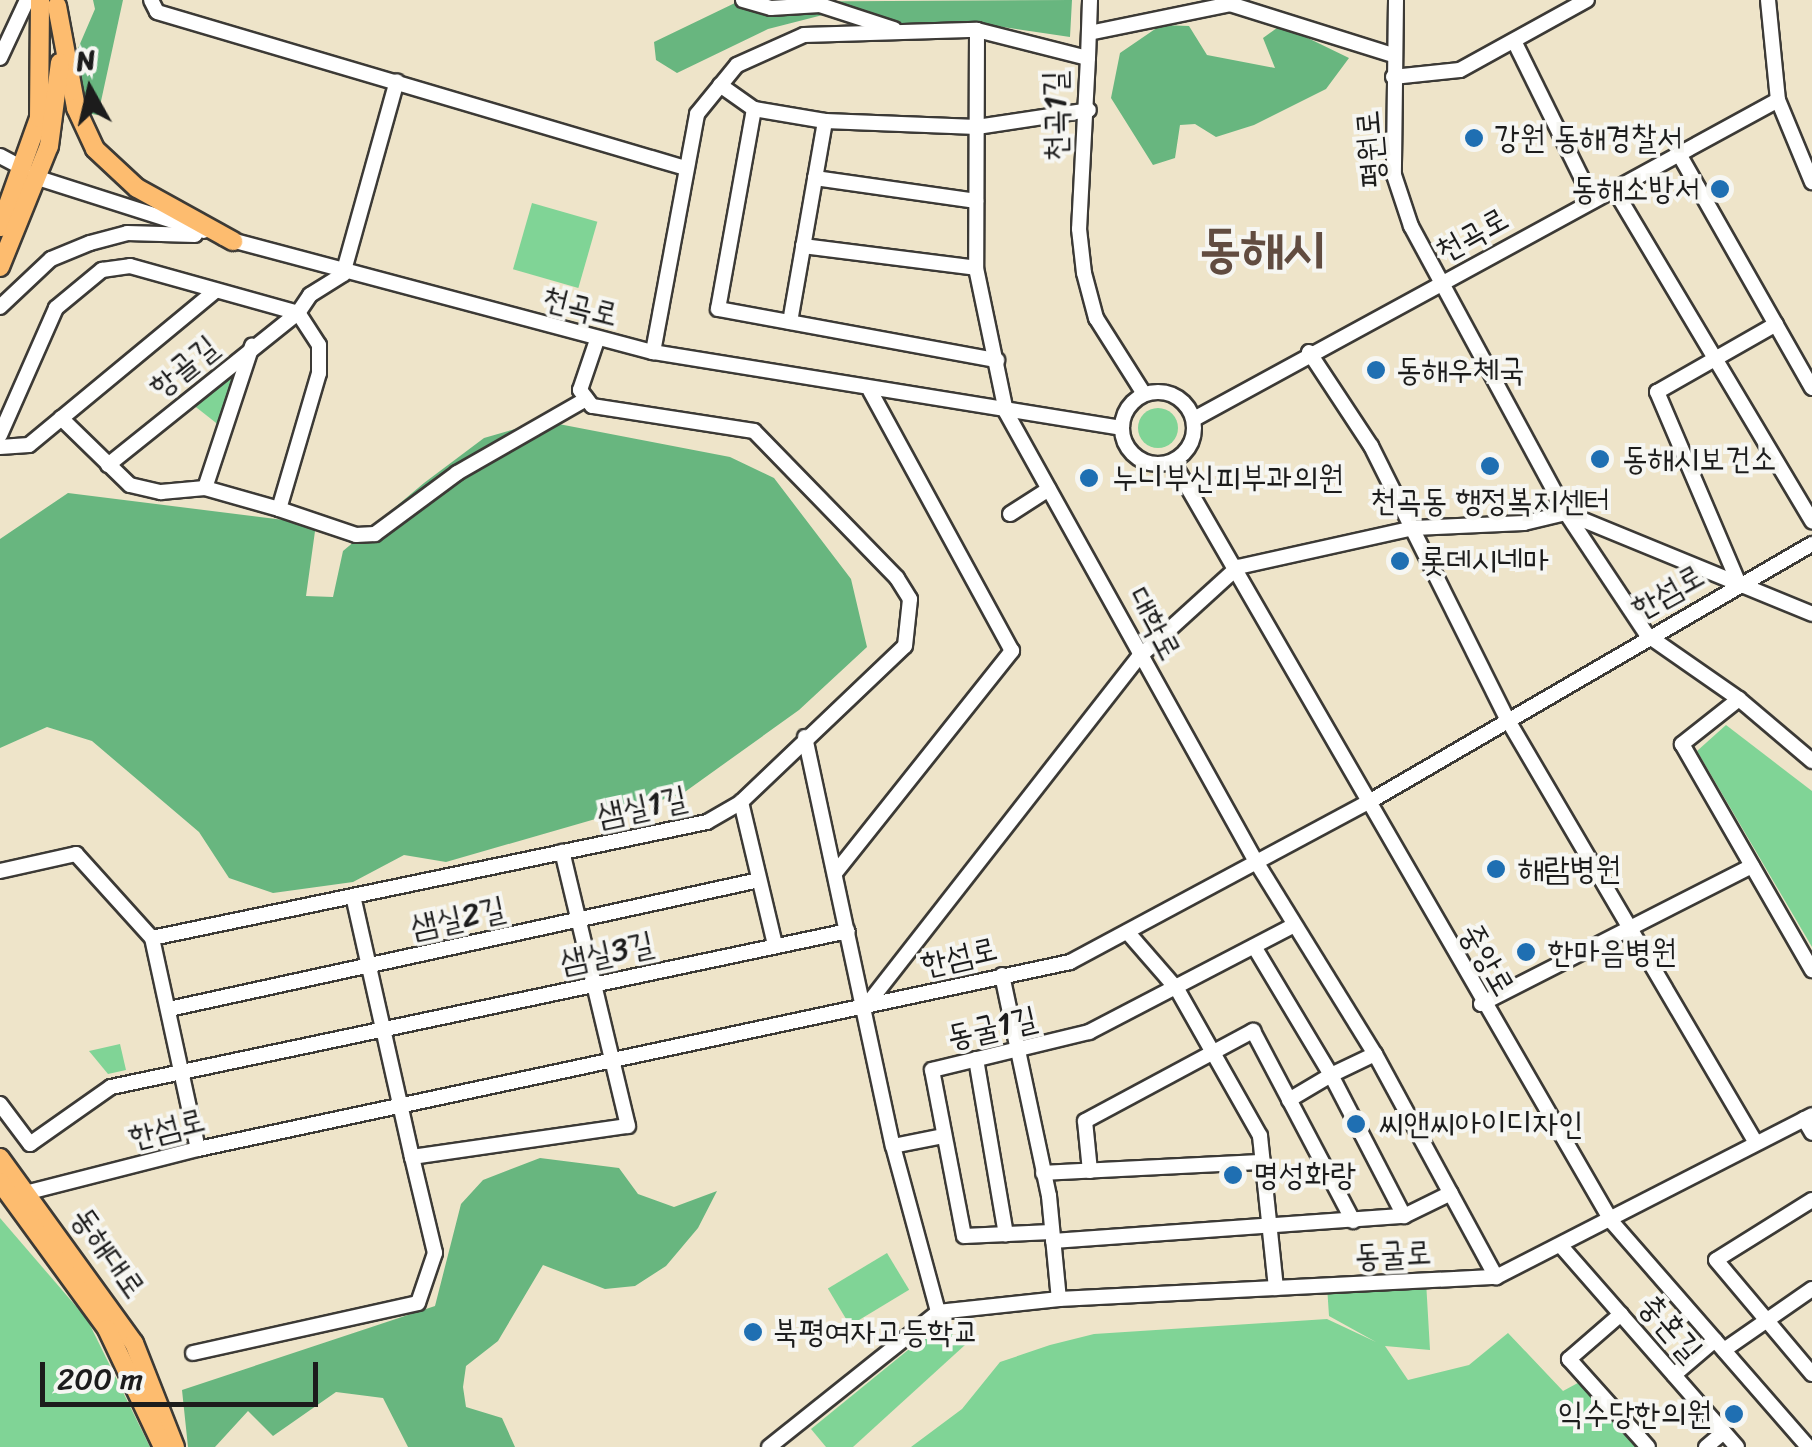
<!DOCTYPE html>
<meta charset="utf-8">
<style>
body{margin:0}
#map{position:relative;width:1812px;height:1447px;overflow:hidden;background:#eee4c9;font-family:Sriracha,"Poor Story",sans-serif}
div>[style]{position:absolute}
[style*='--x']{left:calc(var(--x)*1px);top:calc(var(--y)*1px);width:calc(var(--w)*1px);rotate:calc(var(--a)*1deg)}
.green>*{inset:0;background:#80d496;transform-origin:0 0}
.round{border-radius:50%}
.forest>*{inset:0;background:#68b67f}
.roads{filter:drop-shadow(2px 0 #3c3a36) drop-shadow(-2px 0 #3c3a36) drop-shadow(0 2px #3c3a36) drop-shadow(0 -2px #3c3a36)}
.minor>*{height:14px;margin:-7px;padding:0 7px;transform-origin:7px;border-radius:7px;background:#fff}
.minor>.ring{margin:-7px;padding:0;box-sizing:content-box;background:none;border:14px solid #fff;border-radius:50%}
.major>*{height:18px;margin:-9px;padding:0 9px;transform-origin:9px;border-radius:9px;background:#fdbc6f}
.dots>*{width:28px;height:28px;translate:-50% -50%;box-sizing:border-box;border:5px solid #f6f6f2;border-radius:50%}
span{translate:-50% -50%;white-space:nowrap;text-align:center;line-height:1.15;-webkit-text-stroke:8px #f6f6f2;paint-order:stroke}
.street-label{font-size:32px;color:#1c1c1c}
.poi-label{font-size:32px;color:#1c1c1c}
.left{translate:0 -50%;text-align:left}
.right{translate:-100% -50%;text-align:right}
.town-label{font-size:52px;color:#614c40;font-weight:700}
.north{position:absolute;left:40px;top:40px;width:100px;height:100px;-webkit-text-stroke:8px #f6f6f2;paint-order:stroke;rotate:352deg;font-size:28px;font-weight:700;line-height:40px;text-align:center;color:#1c1c1c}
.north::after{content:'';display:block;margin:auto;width:35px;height:45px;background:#1c1c1c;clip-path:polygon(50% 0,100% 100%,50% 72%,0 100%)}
.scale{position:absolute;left:40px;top:1362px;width:278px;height:45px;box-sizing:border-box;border:5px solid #1c1c1c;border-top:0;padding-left:12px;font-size:30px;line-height:35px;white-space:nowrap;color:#1c1c1c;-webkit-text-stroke:8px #f6f6f2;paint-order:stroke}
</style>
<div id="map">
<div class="green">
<div style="left:532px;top:203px;width:68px;height:69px;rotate:16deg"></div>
<div style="clip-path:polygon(241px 362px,220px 426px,192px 404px)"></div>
<div class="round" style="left:1138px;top:408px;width:40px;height:40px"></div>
<div style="clip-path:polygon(1726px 725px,1812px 791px,1812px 947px,1697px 751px)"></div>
<div style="clip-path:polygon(120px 1044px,126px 1070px,108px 1074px,89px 1051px)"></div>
<div style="clip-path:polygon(0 1218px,87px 1319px,150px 1447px,0 1447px)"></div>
<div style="left:887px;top:1253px;width:43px;height:69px;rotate:59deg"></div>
<div style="clip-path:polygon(1426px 1281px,1430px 1350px,1385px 1346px,1408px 1380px,1469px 1365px,1508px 1333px,1563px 1391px,1587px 1378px,1648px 1447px,911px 1447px,962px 1409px,1000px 1362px,1050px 1345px,1094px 1334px,1327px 1319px,1376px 1342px,1329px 1316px,1327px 1286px)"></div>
<div style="clip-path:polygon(940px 1324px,965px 1345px,853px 1447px,826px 1447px,811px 1429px)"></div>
</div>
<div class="forest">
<div style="clip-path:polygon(93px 0,123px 0,98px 115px,71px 111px,73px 60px,95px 9px)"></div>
<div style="clip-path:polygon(1072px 0,1070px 37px,962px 21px,902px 26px,854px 7px,768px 29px,677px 73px,656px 60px,654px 42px,737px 2px)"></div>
<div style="clip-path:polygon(1161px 25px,1189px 26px,1207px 55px,1275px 68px,1263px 38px,1281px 25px,1349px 58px,1326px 89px,1254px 125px,1216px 137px,1195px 124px,1180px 125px,1175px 158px,1153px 165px,1111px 98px,1120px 53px)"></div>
<div style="clip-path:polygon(543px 421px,730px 457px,774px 478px,851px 579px,867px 647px,799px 710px,682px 794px,446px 862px,404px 855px,353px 882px,273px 893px,229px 878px,199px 832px,92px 741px,47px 727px,0 748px,0 539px,68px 493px,316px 524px,306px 596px,333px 597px,343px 551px,424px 483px,484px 438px)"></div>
<div style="clip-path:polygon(540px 1158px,619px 1168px,638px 1194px,674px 1207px,717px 1191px,698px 1228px,666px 1266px,635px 1286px,605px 1289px,543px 1265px,498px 1341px,466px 1366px,463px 1387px,466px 1407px,502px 1418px,515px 1447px,408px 1447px,383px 1398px,336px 1392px,273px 1436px,248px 1411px,215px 1447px,188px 1447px,182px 1390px,435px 1306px,461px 1204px,483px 1180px)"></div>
</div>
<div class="roads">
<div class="minor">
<div style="--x:151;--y:0;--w:13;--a:63"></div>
<div style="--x:157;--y:12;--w:547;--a:16.45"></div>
<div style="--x:743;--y:0;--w:29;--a:16"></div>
<div style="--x:771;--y:8;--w:49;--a:-3.5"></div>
<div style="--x:820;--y:5;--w:78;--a:18"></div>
<div style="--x:1396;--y:0;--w:175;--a:90.7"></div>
<div style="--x:1394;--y:175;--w:54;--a:71.6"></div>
<div style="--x:1411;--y:226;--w:326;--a:61.6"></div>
<div style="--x:1566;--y:513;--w:146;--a:56.4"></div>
<div style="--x:1647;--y:635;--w:112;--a:34.8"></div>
<div style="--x:1739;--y:699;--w:96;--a:40.3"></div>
<div style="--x:1768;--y:0;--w:100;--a:84.3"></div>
<div style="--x:1778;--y:100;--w:89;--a:67.5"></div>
<div style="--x:977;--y:30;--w:238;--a:90.2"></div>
<div style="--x:976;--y:268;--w:147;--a:78.2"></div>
<div style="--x:1006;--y:412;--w:513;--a:60.93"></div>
<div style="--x:1255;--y:860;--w:228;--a:58.3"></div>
<div style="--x:1375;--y:1054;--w:254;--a:61.5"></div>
<div style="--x:1089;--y:33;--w:144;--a:-11.6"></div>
<div style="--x:1230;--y:4;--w:171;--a:17.4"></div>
<div style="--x:1514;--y:41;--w:178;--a:63.7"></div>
<div style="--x:0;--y:58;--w:64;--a:-65"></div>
<div style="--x:1088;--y:58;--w:58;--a:-88"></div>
<div style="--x:1393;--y:77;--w:67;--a:-6"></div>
<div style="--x:1460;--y:70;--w:145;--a:-28.9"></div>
<div style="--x:720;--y:85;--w:42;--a:35.2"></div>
<div style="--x:754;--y:109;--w:72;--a:9.6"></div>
<div style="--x:825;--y:121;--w:152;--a:2.3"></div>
<div style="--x:977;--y:127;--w:113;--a:-8.6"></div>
<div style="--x:754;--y:109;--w:203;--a:100.2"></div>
<div style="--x:718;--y:309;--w:284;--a:10.4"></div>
<div style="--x:1679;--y:154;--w:269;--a:60.4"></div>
<div style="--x:0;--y:156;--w:27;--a:28"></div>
<div style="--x:38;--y:178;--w:174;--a:17.7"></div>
<div style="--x:815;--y:178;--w:163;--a:8.1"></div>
<div style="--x:1614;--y:189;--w:387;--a:59.2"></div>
<div style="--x:224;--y:238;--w:444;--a:14.9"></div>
<div style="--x:653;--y:352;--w:475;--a:9.2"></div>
<div style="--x:803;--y:246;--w:174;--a:7.2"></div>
<div style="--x:0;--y:307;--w:70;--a:-43.3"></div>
<div style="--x:51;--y:259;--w:42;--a:-22.3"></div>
<div style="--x:90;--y:243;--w:38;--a:-15"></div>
<div style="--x:127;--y:233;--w:68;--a:1.7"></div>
<div style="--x:790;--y:322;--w:204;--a:-80.1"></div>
<div style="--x:653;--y:352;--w:242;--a:-79.5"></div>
<div style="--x:697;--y:114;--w:63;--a:-50.8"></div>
<div style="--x:737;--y:65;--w:73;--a:-24.1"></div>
<div style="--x:804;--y:35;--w:173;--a:-1.7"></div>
<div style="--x:977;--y:30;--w:114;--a:14.2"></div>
<div style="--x:1088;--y:58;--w:171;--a:93"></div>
<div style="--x:1079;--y:229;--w:44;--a:83.5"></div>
<div style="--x:1084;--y:273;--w:47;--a:75.1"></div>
<div style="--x:1096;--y:318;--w:90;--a:57.7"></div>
<div style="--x:1309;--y:352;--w:113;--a:56.6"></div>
<div style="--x:1371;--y:446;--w:303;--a:63.5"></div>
<div style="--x:1506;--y:717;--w:494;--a:59.6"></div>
<div class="ring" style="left:1122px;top:392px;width:58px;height:58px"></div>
<div style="--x:61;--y:418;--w:96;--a:44.2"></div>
<div style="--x:130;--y:485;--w:32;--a:13"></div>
<div style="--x:161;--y:492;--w:44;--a:-5.2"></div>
<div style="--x:205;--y:488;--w:77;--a:15.8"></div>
<div style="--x:279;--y:509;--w:142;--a:-73.6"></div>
<div style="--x:319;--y:373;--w:28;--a:-90"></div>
<div style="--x:319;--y:345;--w:38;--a:-123"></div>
<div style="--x:298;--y:313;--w:22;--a:-56"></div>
<div style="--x:310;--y:295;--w:39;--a:-32"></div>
<div style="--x:343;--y:274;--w:200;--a:-74.4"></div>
<div style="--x:1194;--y:419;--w:665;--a:-28.64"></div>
<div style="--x:0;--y:435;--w:139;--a:-66.2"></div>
<div style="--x:56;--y:308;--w:60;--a:-39.6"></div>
<div style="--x:102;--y:270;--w:28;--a:-8"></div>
<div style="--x:130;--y:266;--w:174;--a:15.6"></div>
<div style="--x:0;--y:447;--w:29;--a:-4"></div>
<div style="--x:29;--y:445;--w:240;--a:-39.6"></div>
<div style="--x:1173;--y:462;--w:878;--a:59.99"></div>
<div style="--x:1612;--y:1222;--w:298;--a:48.9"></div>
<div style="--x:108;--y:465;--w:243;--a:-38.7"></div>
<div style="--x:205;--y:488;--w:150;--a:-71.7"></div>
<div style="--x:279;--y:509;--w:81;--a:18.7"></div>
<div style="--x:356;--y:535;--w:19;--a:-3"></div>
<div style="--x:375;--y:534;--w:102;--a:-36.6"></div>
<div style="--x:457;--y:473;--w:149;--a:-29.8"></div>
<div style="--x:1010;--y:514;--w:46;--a:-32.7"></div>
<div style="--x:1739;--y:584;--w:209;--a:-113.1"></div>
<div style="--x:1657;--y:392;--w:137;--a:-29.7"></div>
<div style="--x:1739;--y:699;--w:73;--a:141.7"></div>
<div style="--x:1682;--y:744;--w:261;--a:60.1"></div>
<div style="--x:805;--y:737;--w:418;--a:77.9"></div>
<div style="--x:893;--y:1146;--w:172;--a:74.8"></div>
<div style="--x:741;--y:802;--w:147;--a:76.6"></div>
<div style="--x:0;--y:871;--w:78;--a:-12.6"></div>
<div style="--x:76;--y:854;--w:113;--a:47.9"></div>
<div style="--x:836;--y:872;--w:283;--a:-51.5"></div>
<div style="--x:1012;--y:651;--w:296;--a:-118.6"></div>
<div style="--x:354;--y:900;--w:263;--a:77.3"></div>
<div style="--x:412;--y:1157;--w:218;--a:-8.2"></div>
<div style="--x:628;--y:1126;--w:282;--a:-103.5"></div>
<div style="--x:1129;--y:934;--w:73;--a:48.9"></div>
<div style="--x:1177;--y:989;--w:169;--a:60.5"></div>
<div style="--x:1260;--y:1136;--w:153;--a:84"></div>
<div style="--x:1255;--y:948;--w:148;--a:59.1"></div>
<div style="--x:1331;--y:1075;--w:49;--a:149.2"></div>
<div style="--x:1002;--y:975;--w:226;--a:78"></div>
<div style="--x:1049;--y:1196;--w:103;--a:84.5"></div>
<div style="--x:1481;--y:1004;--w:304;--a:-27"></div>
<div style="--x:866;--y:1006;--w:443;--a:-52"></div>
<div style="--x:1139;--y:657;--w:134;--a:-42.3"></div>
<div style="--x:1238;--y:567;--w:180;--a:-12.5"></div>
<div style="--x:1414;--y:528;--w:110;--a:-2.6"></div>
<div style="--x:1524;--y:523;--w:43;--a:-13.4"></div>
<div style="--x:1566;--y:513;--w:266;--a:22.3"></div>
<div style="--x:169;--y:1009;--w:604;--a:-12.33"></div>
<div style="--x:1375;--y:1054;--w:49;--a:154.5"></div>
<div style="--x:1331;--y:1075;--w:159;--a:62.6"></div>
<div style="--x:976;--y:1059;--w:178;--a:80.3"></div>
<div style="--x:0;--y:1104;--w:50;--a:53.1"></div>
<div style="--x:30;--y:1144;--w:99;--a:-35.1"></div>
<div style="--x:111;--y:1087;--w:753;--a:-11.95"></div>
<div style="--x:1804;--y:1119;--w:16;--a:60"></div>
<div style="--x:893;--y:1146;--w:52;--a:-11.1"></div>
<div style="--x:198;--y:1149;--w:216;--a:-102.3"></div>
<div style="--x:152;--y:938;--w:567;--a:-11.81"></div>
<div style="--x:707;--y:822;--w:39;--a:-30"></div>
<div style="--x:741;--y:802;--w:226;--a:-43.6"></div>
<div style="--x:905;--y:646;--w:47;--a:-83.9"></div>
<div style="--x:910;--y:599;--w:25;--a:-122"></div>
<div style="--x:897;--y:578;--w:205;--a:-134.2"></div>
<div style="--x:754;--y:431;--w:164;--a:-171.2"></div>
<div style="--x:592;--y:406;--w:20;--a:-127"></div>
<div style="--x:580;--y:390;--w:53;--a:-71.2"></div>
<div style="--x:1090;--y:1171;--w:50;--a:-95.7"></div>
<div style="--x:1085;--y:1121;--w:191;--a:-28.2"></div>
<div style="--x:1253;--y:1031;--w:215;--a:62.2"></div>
<div style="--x:1043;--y:1173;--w:220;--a:-2.9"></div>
<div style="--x:29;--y:1192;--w:174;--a:-14.3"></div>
<div style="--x:198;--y:1149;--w:892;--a:-12.1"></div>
<div style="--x:1070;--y:962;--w:337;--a:-28.2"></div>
<div style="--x:1367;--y:803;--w:515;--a:-30.2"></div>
<div style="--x:1812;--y:1200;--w:113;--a:148"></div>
<div style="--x:1716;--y:1260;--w:149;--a:49.9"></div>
<div style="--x:1051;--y:1232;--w:87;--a:177.4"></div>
<div style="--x:964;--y:1236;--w:169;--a:-100.9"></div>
<div style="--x:932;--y:1070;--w:162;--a:-13.6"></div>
<div style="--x:1089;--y:1032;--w:230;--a:-27.5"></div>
<div style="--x:1053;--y:1241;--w:352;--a:-4.1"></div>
<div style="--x:1404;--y:1216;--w:52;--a:-26.1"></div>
<div style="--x:1561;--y:1246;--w:267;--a:48.8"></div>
<div style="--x:1621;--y:1314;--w:69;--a:139.1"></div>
<div style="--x:1569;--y:1359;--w:118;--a:48.1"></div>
<div style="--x:1724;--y:1350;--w:107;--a:-34.7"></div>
<div style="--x:193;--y:1353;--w:230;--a:-12.5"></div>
<div style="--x:418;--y:1303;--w:53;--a:-71.2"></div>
<div style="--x:435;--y:1253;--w:99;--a:-103.5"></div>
<div style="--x:1674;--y:1375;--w:54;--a:-40.5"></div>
<div style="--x:769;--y:1447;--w:216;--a:-38.6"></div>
<div style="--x:938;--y:1312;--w:122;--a:-6.1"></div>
<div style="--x:1059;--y:1299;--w:438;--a:-2.9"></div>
<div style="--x:1496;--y:1277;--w:355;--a:-27.1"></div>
<div style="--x:1706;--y:1447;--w:23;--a:-40"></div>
</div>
<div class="major">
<div style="--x:57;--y:6;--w:104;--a:79.4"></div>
<div style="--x:76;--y:108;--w:45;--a:65.1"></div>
<div style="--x:95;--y:149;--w:57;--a:42.9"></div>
<div style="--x:137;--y:188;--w:110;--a:28.9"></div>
<div style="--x:0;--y:227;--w:116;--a:-70.3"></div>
<div style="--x:39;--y:118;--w:118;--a:-89.5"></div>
<div style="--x:0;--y:267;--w:131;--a:-68"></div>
<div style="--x:49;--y:146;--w:84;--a:-82.5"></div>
<div style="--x:0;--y:1158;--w:228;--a:54.1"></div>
<div style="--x:134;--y:1343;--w:112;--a:68.5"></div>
<div style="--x:0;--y:1182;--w:182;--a:53.9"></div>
<div style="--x:107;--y:1329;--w:131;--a:64.6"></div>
</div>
</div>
<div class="dots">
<div style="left:1474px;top:138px;background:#1f6fb2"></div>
<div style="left:1720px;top:189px;background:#1f6fb2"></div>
<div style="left:1376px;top:370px;background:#1f6fb2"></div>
<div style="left:1600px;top:459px;background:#1f6fb2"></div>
<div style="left:1490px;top:466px;background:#1f6fb2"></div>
<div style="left:1089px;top:478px;background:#1f6fb2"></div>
<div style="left:1400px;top:561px;background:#1f6fb2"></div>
<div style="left:1496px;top:869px;background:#1f6fb2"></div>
<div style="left:1526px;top:952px;background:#1f6fb2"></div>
<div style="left:1356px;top:1124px;background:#1f6fb2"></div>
<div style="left:1233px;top:1175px;background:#1f6fb2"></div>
<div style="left:753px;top:1332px;background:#1f6fb2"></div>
<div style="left:1734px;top:1414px;background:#1f6fb2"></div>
</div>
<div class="street-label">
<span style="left:1056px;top:116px;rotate:-91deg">천곡1길</span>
<span style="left:1371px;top:149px;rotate:-95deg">평원로</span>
<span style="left:1472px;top:235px;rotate:-29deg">천곡로</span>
<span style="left:580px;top:307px;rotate:14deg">천곡로</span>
<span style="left:184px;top:367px;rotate:-39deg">항골길</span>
<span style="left:1668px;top:592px;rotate:-29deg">한섬로</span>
<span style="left:1154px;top:624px;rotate:62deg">대학로</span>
<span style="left:642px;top:807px;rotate:-12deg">샘실1길</span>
<span style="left:458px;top:918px;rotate:-12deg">샘실2길</span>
<span style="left:607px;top:953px;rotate:-12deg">샘실3길</span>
<span style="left:959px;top:957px;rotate:-13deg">한섬로</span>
<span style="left:1487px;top:960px;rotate:60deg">중앙로</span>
<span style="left:992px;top:1028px;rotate:-13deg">동굴1길</span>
<span style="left:167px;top:1129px;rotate:-14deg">한섬로</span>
<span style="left:108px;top:1253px;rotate:55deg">동해대로</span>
<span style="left:1393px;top:1255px;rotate:-3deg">동굴로</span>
<span style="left:1670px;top:1328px;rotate:49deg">충혼길</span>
</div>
<div class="poi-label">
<span class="left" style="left:1494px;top:138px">강원 동해경찰서</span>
<span class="right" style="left:1700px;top:189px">동해소방서</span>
<span class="left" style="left:1396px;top:370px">동해우체국</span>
<span class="left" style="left:1622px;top:459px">동해시보건소</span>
<span class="left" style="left:1112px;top:478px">누니부신피부과의원</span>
<span style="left:1490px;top:501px">천곡동 행정복지센터</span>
<span class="left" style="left:1420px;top:561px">롯데시네마</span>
<span class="left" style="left:1518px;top:869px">해람병원</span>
<span class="left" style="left:1548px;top:952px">한마음병원</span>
<span class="left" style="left:1378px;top:1124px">씨앤씨아이디자인</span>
<span class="left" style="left:1253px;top:1175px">명성화랑</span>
<span class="left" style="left:773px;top:1332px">북평여자고등학교</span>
<span class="right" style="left:1712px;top:1414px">익수당한의원</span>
</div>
<div class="town-label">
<span style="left:1262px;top:249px">동해시</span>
</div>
<div class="north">N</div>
<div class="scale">200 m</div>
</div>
